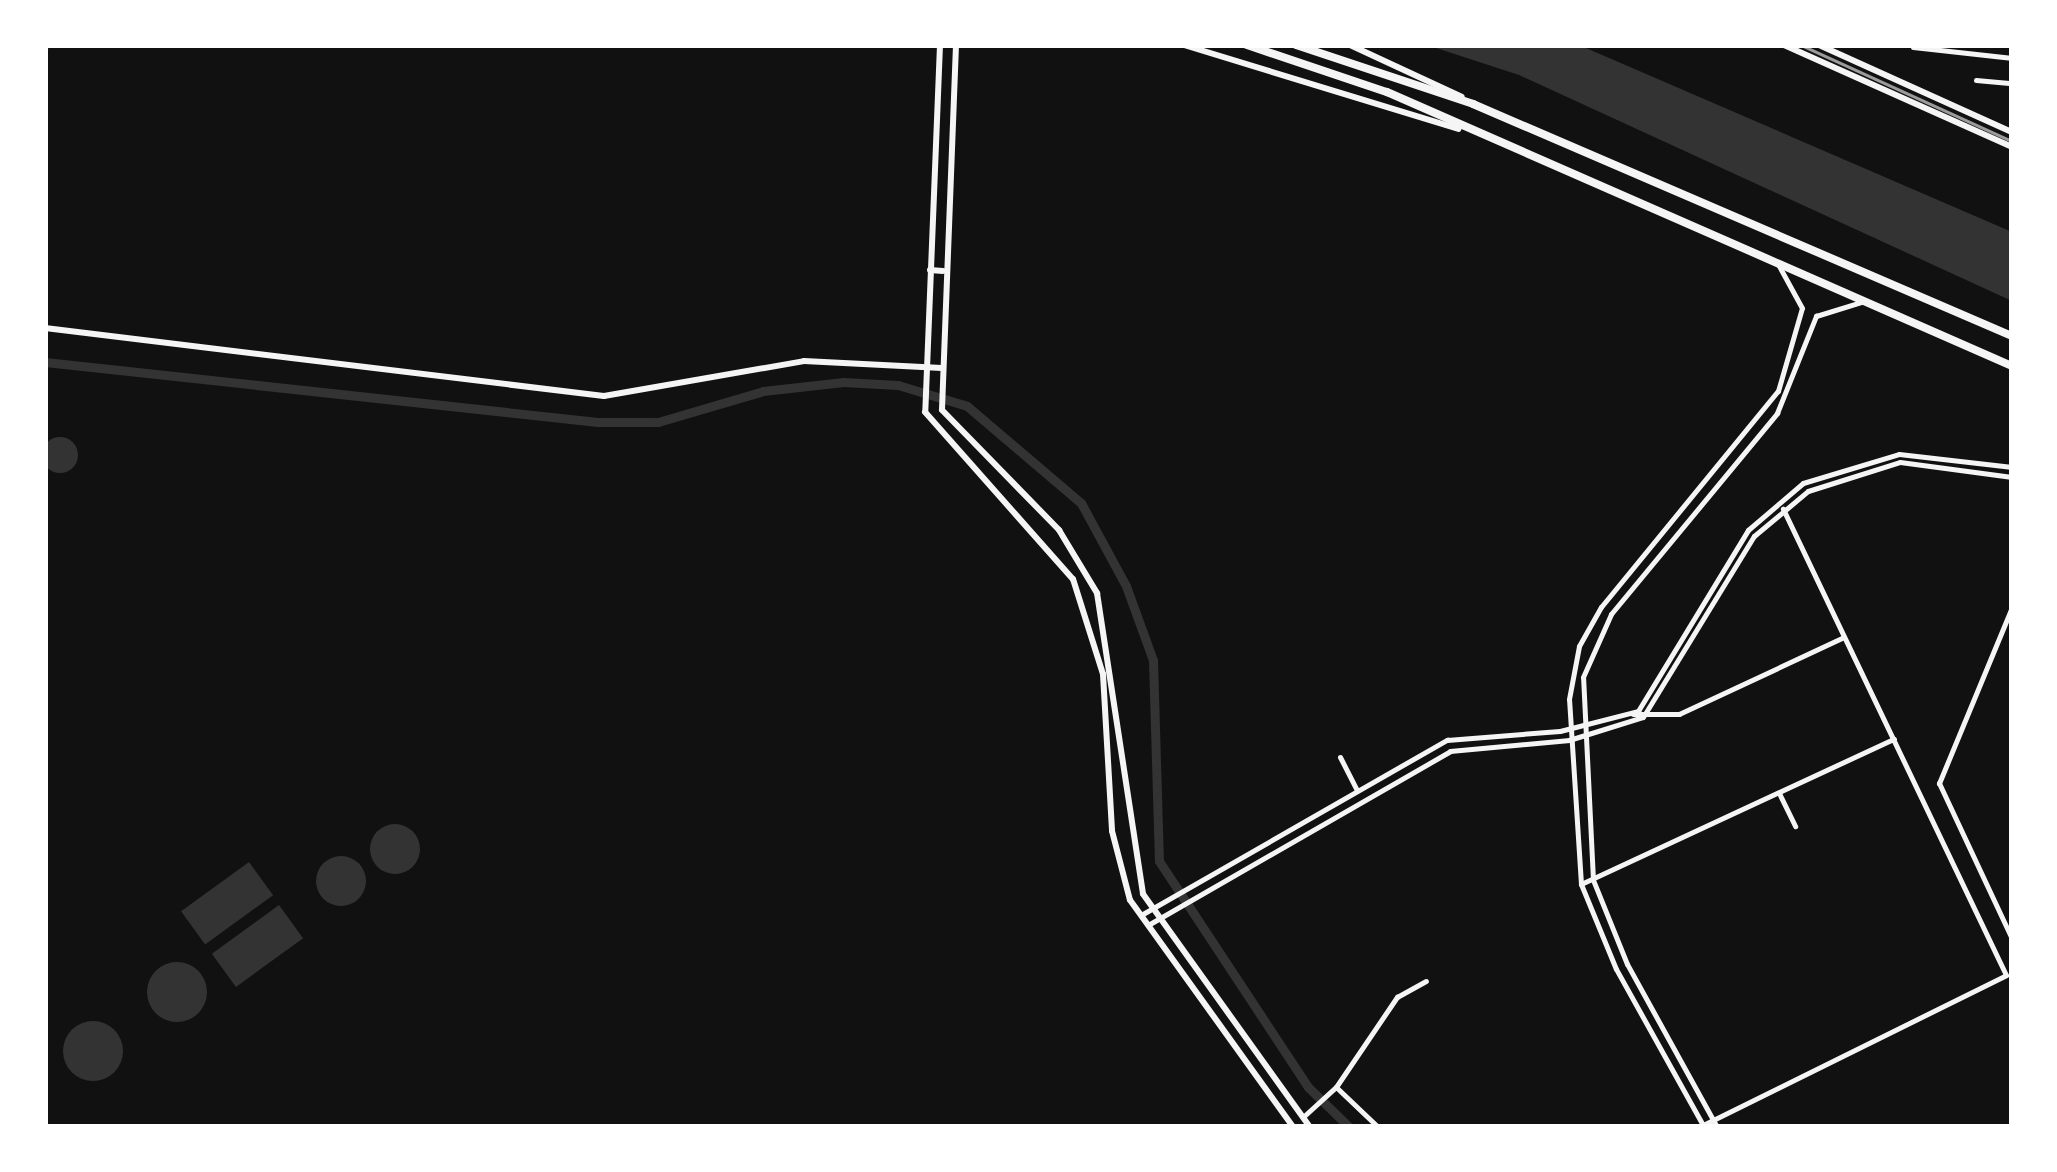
<!DOCTYPE html>
<style>
body{margin:0}
#map{position:relative;width:2057px;height:1172px;overflow:hidden;background:#111;font-family:Lato,sans-serif}
div>[style]{position:absolute}
[style*='--x']{left:calc(var(--x)*1px);top:calc(var(--y)*1px);width:calc(var(--w)*1px);rotate:calc(var(--a)*1deg)}
.water>*{inset:0;background:#333;transform-origin:0 0}
.round{border-radius:50%}
.stream>*{height:2.5px;margin:-1.25px;padding:0 1.25px;transform-origin:1.25px;border-radius:1.25px;background:#333}
.canal>*{height:9px;margin:-4.5px;padding:0 4.5px;transform-origin:4.5px;border-radius:4.5px;background:#333}
.minor>*{height:5px;margin:-2.5px;padding:0 2.5px;transform-origin:2.5px;border-radius:2.5px;background:#f5f5f5}
.tertiary>*{height:6px;margin:-3px;padding:0 3px;transform-origin:3px;border-radius:3px;background:#f5f5f5}
.secondary>*{height:6px;margin:-3px;padding:0 3px;transform-origin:3px;border-radius:3px;background:#f5f5f5}
.trunk>*{height:8px;margin:-4px;padding:0 4px;transform-origin:4px;border-radius:4px;background:#f5f5f5}
.rail>*{height:2.5px;margin:-1.25px;padding:0 1.25px;transform-origin:1.25px;border-radius:1.25px;background:#9a9a9a}
span{translate:-50% -50%;white-space:nowrap;text-align:center;line-height:1.15;-webkit-text-stroke:9px #fff;paint-order:stroke}
.frame{position:absolute;inset:0;border:48px solid #fff;pointer-events:none}
</style>
<div id="map">
<div class="water">
<div style="clip-path:polygon(1427px 45px,1579px 45px,2012px 232px,2012px 301px,1519px 75px)"></div>
<div class="round" style="left:42px;top:437px;width:36px;height:36px"></div>
<div class="round" style="left:370px;top:824px;width:50px;height:50px"></div>
<div class="round" style="left:316px;top:856px;width:50px;height:50px"></div>
<div style="left:249px;top:862px;width:41px;height:84px;rotate:54deg"></div>
<div style="left:279px;top:905px;width:41px;height:83px;rotate:54deg"></div>
<div class="round" style="left:147px;top:962px;width:60px;height:60px"></div>
<div class="round" style="left:63px;top:1021px;width:60px;height:60px"></div>
</div>
<div class="stream">
<div style="--x:45;--y:54;--w:9;--a:-77"></div>
</div>
<div class="canal">
<div style="--x:45;--y:362;--w:556;--a:6.19"></div>
<div style="--x:598;--y:422;--w:60;--a:0"></div>
<div style="--x:658;--y:422;--w:109;--a:-16.4"></div>
<div style="--x:763;--y:391;--w:81;--a:-6.4"></div>
<div style="--x:843;--y:382;--w:55;--a:3.1"></div>
<div style="--x:898;--y:385;--w:72;--a:16.9"></div>
<div style="--x:967;--y:406;--w:150;--a:40.4"></div>
<div style="--x:1081;--y:503;--w:94;--a:61.5"></div>
<div style="--x:1126;--y:586;--w:79;--a:70"></div>
<div style="--x:1153;--y:660;--w:201;--a:88.3"></div>
<div style="--x:1159;--y:861;--w:271;--a:56.6"></div>
<div style="--x:1308;--y:1087;--w:57;--a:44.3"></div>
</div>
<div class="minor">
<div style="--x:1913;--y:47;--w:100;--a:6.3"></div>
<div style="--x:1976;--y:80;--w:36;--a:5"></div>
<div style="--x:2012;--y:607;--w:191;--a:112.5"></div>
<div style="--x:1939;--y:783;--w:172;--a:64.9"></div>
<div style="--x:1633;--y:714;--w:46;--a:0"></div>
<div style="--x:1679;--y:714;--w:182;--a:-25"></div>
<div style="--x:1340;--y:757;--w:38;--a:63"></div>
<div style="--x:1779;--y:793;--w:37;--a:64"></div>
<div style="--x:1581;--y:884;--w:345;--a:-24.9"></div>
<div style="--x:1141;--y:915;--w:353;--a:-29.8"></div>
<div style="--x:1447;--y:740;--w:113;--a:-4.6"></div>
<div style="--x:1560;--y:731;--w:81;--a:-14.4"></div>
<div style="--x:1638;--y:711;--w:212;--a:-58.7"></div>
<div style="--x:1748;--y:530;--w:72;--a:-40.5"></div>
<div style="--x:1803;--y:483;--w:100;--a:-16.8"></div>
<div style="--x:1899;--y:454;--w:114;--a:6.6"></div>
<div style="--x:1148;--y:925;--w:349;--a:-29.9"></div>
<div style="--x:1450;--y:751;--w:120;--a:-5.3"></div>
<div style="--x:1569;--y:740;--w:77;--a:-17.3"></div>
<div style="--x:1643;--y:717;--w:212;--a:-58.5"></div>
<div style="--x:1754;--y:536;--w:70;--a:-39.8"></div>
<div style="--x:1808;--y:491;--w:96;--a:-17.5"></div>
<div style="--x:1900;--y:462;--w:113;--a:7.6"></div>
<div style="--x:1303;--y:1117;--w:45;--a:-42.3"></div>
<div style="--x:1703;--y:1125;--w:338;--a:-26.3"></div>
<div style="--x:2006;--y:975;--w:517;--a:-115.57"></div>
<div style="--x:1378;--y:1127;--w:58;--a:-136.4"></div>
<div style="--x:1336;--y:1087;--w:109;--a:-55.9"></div>
<div style="--x:1397;--y:997;--w:33;--a:-29"></div>
<div style="--x:1704;--y:1127;--w:181;--a:-119.1"></div>
<div style="--x:1616;--y:969;--w:92;--a:-112.4"></div>
<div style="--x:1581;--y:884;--w:185;--a:-93.7"></div>
<div style="--x:1569;--y:699;--w:54;--a:-79.3"></div>
<div style="--x:1579;--y:646;--w:45;--a:-60.6"></div>
<div style="--x:1601;--y:607;--w:279;--a:-50.7"></div>
<div style="--x:1778;--y:391;--w:86;--a:-73.9"></div>
<div style="--x:1802;--y:308;--w:48;--a:-118.7"></div>
<div style="--x:1717;--y:1127;--w:186;--a:-118.9"></div>
<div style="--x:1627;--y:964;--w:91;--a:-112"></div>
<div style="--x:1593;--y:880;--w:203;--a:-92.8"></div>
<div style="--x:1583;--y:677;--w:69;--a:-66"></div>
<div style="--x:1611;--y:614;--w:261;--a:-50.4"></div>
<div style="--x:1777;--y:413;--w:105;--a:-68.1"></div>
<div style="--x:1816;--y:316;--w:47;--a:-17.3"></div>
</div>
<div class="tertiary">
<div style="--x:1184;--y:45;--w:287;--a:17"></div>
<div style="--x:1350;--y:45;--w:123;--a:24.9"></div>
<div style="--x:930;--y:270;--w:13;--a:4"></div>
<div style="--x:45;--y:328;--w:563;--a:6.94"></div>
<div style="--x:604;--y:396;--w:203;--a:-9.9"></div>
<div style="--x:804;--y:361;--w:138;--a:2.9"></div>
</div>
<div class="secondary">
<div style="--x:940;--y:45;--w:367;--a:92.3"></div>
<div style="--x:925;--y:412;--w:223;--a:48.5"></div>
<div style="--x:1073;--y:579;--w:100;--a:72.5"></div>
<div style="--x:1103;--y:674;--w:157;--a:86.7"></div>
<div style="--x:1112;--y:831;--w:71;--a:75.4"></div>
<div style="--x:1130;--y:900;--w:279;--a:54.3"></div>
<div style="--x:956;--y:45;--w:365;--a:92.2"></div>
<div style="--x:942;--y:410;--w:168;--a:45.7"></div>
<div style="--x:1059;--y:530;--w:74;--a:58.9"></div>
<div style="--x:1097;--y:593;--w:304;--a:81.3"></div>
<div style="--x:1143;--y:894;--w:287;--a:54.4"></div>
<div style="--x:1784;--y:45;--w:250;--a:24.1"></div>
<div style="--x:1819;--y:45;--w:212;--a:24.3"></div>
</div>
<div class="trunk">
<div style="--x:1247;--y:45;--w:148;--a:18.6"></div>
<div style="--x:1387;--y:92;--w:682;--a:23.67"></div>
<div style="--x:1296;--y:45;--w:187;--a:18.4"></div>
<div style="--x:1473;--y:104;--w:587;--a:23.29"></div>
</div>
<div class="rail">
<div style="--x:1801;--y:45;--w:232;--a:24.5"></div>
</div>
<div class="frame"></div>
</div>
